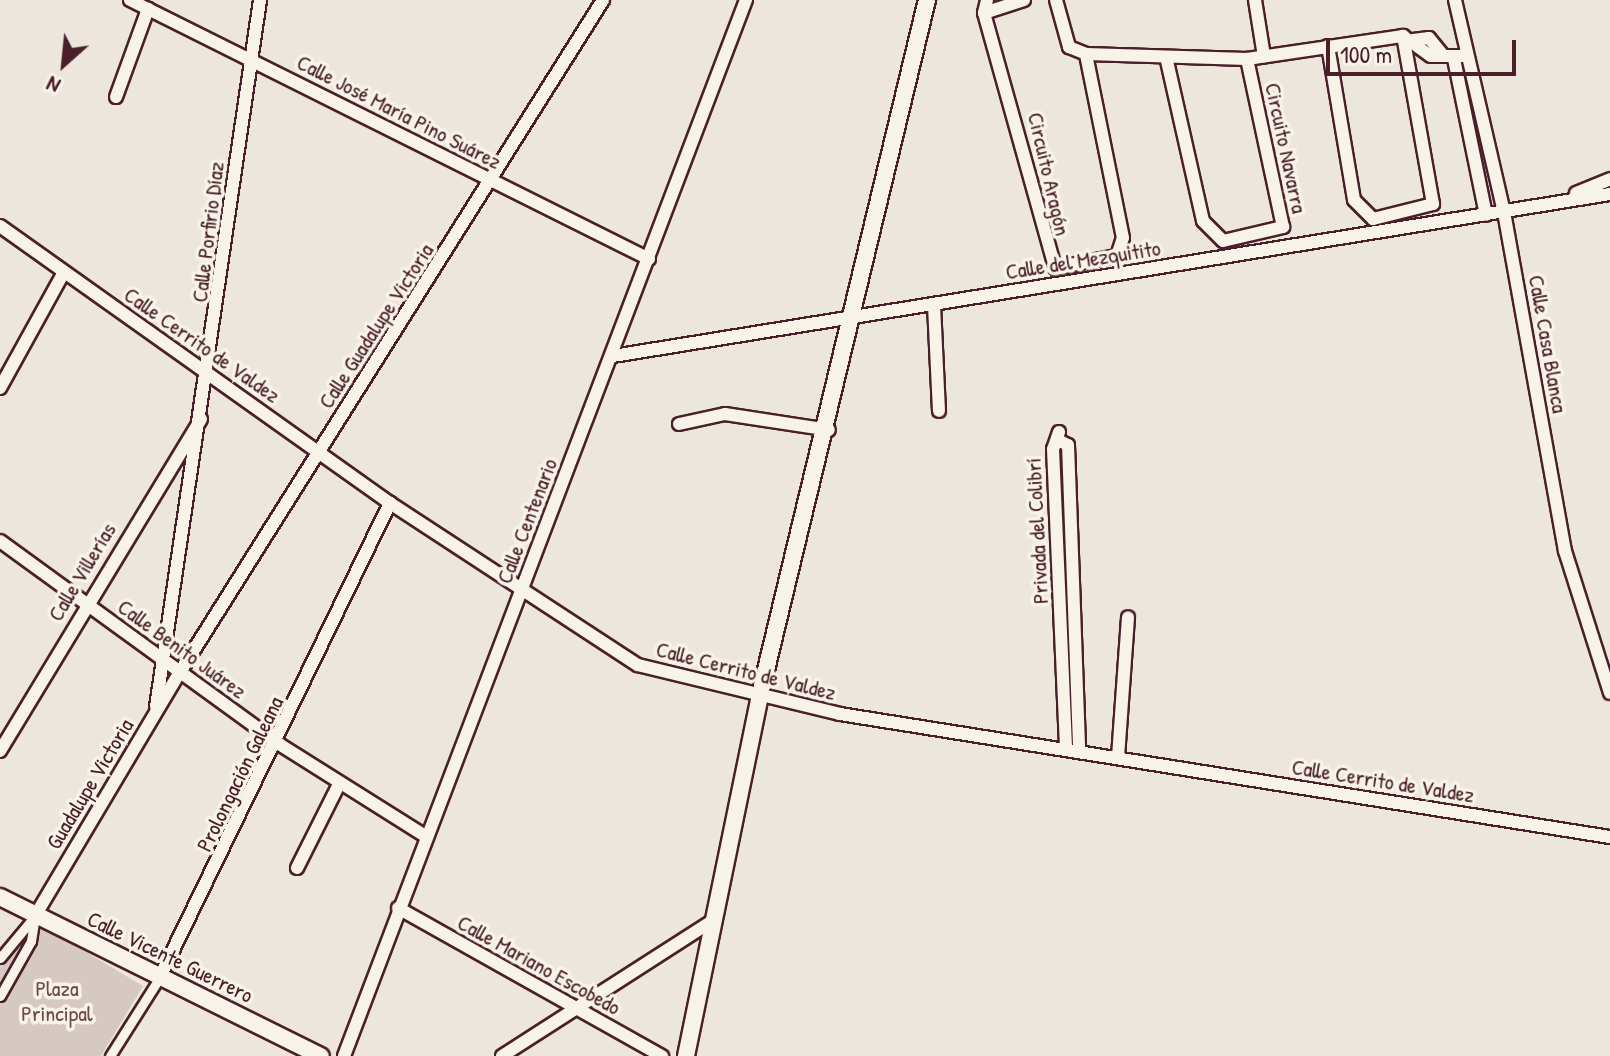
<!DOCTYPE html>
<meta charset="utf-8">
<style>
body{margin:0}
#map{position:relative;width:1610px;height:1056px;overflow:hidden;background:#ece6dd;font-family:"Patrick Hand",sans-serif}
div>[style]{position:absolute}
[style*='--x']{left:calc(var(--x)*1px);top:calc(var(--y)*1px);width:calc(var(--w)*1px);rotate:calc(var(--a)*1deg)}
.green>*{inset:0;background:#d5c9c2}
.roads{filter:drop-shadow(2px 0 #4a1f2b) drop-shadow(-2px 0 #4a1f2b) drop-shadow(0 2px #4a1f2b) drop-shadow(0 -2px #4a1f2b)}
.pedestrian>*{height:9px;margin:-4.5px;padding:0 4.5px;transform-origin:4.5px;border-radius:4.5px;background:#f7f3e8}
.minor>*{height:12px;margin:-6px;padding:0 6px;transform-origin:6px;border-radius:6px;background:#f7f3e8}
.tertiary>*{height:16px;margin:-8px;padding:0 8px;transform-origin:8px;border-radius:8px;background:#f7f3e8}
span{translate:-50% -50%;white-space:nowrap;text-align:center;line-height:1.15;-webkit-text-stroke:7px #f7f3e8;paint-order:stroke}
.street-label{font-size:22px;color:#4a1f2b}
.park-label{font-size:22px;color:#6d4a51}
.north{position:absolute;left:24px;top:24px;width:80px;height:80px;-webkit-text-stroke:6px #f7f3e8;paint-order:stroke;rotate:207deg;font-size:22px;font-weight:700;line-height:32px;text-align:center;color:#4a1f2b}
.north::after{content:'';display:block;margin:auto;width:28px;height:36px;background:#4a1f2b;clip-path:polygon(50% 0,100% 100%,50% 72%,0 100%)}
.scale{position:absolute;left:1326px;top:40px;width:190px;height:36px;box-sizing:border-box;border:4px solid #4a1f2b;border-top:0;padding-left:10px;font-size:24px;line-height:28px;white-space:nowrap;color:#4a1f2b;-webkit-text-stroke:6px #f7f3e8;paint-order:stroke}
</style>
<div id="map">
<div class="green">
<div style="clip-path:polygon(25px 916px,143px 986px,101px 1056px,0 1056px,0 958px)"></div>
</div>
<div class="roads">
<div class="pedestrian">
<div style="--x:0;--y:958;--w:55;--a:-50.2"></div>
<div style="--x:0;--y:996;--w:63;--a:-60.6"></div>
<div style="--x:31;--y:941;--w:25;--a:-81"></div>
<div style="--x:110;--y:1056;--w:93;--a:-57.7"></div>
</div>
<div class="minor">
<div style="--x:130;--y:0;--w:580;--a:26.52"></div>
<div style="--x:987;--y:0;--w:13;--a:103"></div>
<div style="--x:984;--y:13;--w:265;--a:74.4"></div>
<div style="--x:1055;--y:268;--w:63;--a:-11"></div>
<div style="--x:1117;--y:256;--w:19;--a:-72"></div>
<div style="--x:1123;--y:238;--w:188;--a:-101.4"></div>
<div style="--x:1056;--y:0;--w:49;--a:74.5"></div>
<div style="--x:1069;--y:47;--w:18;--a:22"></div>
<div style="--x:1086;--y:54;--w:161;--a:1.8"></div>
<div style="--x:1247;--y:59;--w:158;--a:-8.4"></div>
<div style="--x:1403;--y:36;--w:34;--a:36"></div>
<div style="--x:1431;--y:56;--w:36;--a:0"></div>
<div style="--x:1255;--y:0;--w:57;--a:80.9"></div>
<div style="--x:1455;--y:0;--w:218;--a:77"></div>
<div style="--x:1504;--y:212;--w:344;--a:79.8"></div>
<div style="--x:1565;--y:551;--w:149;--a:72.4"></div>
<div style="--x:984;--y:13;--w:42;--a:-18"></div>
<div style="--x:1413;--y:40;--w:16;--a:-7"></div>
<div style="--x:1429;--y:38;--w:22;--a:51"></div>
<div style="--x:1328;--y:46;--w:156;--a:80.4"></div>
<div style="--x:1354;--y:200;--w:27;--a:45"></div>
<div style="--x:1373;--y:219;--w:62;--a:-14"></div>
<div style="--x:1433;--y:204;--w:171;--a:-100.1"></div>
<div style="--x:1454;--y:59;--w:159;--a:78.4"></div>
<div style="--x:1167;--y:61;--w:164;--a:77.3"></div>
<div style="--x:1203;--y:221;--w:28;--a:45"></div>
<div style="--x:1223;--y:241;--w:62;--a:-13.1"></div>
<div style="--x:1283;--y:227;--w:172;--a:-102.1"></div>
<div style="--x:116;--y:97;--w:94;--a:-70"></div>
<div style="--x:1576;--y:193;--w:37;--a:-22"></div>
<div style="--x:0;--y:226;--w:478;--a:35.4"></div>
<div style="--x:390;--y:503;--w:296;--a:33.2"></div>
<div style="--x:638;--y:665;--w:208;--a:13.6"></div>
<div style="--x:840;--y:714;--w:780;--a:9.08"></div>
<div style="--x:934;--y:305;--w:106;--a:87.3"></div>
<div style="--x:613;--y:356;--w:1010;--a:-9.23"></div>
<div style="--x:0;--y:388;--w:132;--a:-61.1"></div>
<div style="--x:679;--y:424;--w:47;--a:-12.3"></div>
<div style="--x:725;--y:414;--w:105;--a:8.7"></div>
<div style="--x:1059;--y:432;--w:18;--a:109"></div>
<div style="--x:1053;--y:449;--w:300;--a:87.5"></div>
<div style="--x:1058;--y:440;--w:11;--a:27"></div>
<div style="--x:1068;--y:445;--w:306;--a:87.9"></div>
<div style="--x:0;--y:541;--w:345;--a:36"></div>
<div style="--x:279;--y:744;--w:173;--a:32.2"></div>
<div style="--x:156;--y:707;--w:715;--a:-81.63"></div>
<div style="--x:0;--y:751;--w:388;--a:-58.8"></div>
<div style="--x:1118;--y:757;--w:140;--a:-85.9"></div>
<div style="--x:297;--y:868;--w:94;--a:-63.4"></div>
<div style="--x:398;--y:908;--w:303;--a:29.3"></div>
<div style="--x:35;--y:916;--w:284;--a:-59.3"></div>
<div style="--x:180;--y:672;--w:794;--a:-57.81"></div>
<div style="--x:160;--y:977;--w:527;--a:-64.12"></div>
<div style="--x:344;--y:1056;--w:1130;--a:-69.16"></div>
<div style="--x:502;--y:1056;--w:253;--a:-32.7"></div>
</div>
<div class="tertiary">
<div style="--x:0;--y:897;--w:358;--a:26.4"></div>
<div style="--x:686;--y:1056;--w:364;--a:-78.4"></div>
<div style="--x:759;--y:699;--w:719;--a:-76.49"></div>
</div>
</div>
<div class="street-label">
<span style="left:399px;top:112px;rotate:27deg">Calle José María Pino Suárez</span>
<span style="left:1286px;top:148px;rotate:78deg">Circuito Navarra</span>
<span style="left:1049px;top:174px;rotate:77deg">Circuito Aragón</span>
<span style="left:208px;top:232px;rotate:-83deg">Calle Porfirio Díaz</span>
<span style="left:1083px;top:260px;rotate:-9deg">Calle del Mezquitito</span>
<span style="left:376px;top:326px;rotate:-57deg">Calle Guadalupe Victoria</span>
<span style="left:1548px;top:344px;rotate:80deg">Calle Casa Blanca</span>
<span style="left:202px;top:345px;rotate:35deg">Calle Cerrito de Valdez</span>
<span style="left:527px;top:521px;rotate:-69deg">Calle Centenario</span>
<span style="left:1037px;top:531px;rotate:-93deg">Privada del Colibrí</span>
<span style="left:82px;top:572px;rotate:-59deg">Calle Villerías</span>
<span style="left:182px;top:649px;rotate:36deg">Calle Benito Juárez</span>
<span style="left:746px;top:671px;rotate:14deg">Calle Cerrito de Valdez</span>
<span style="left:240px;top:774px;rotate:-64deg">Prolongación Galeana</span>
<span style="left:1383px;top:781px;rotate:9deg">Calle Cerrito de Valdez</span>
<span style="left:90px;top:784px;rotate:-59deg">Guadalupe Victoria</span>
<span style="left:170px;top:957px;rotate:26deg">Calle Vicente Guerrero</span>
<span style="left:539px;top:965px;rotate:29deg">Calle Mariano Escobedo</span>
</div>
<div class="park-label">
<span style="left:57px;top:1001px">Plaza<br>Principal</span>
</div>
<div class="north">N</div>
<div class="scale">100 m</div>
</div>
